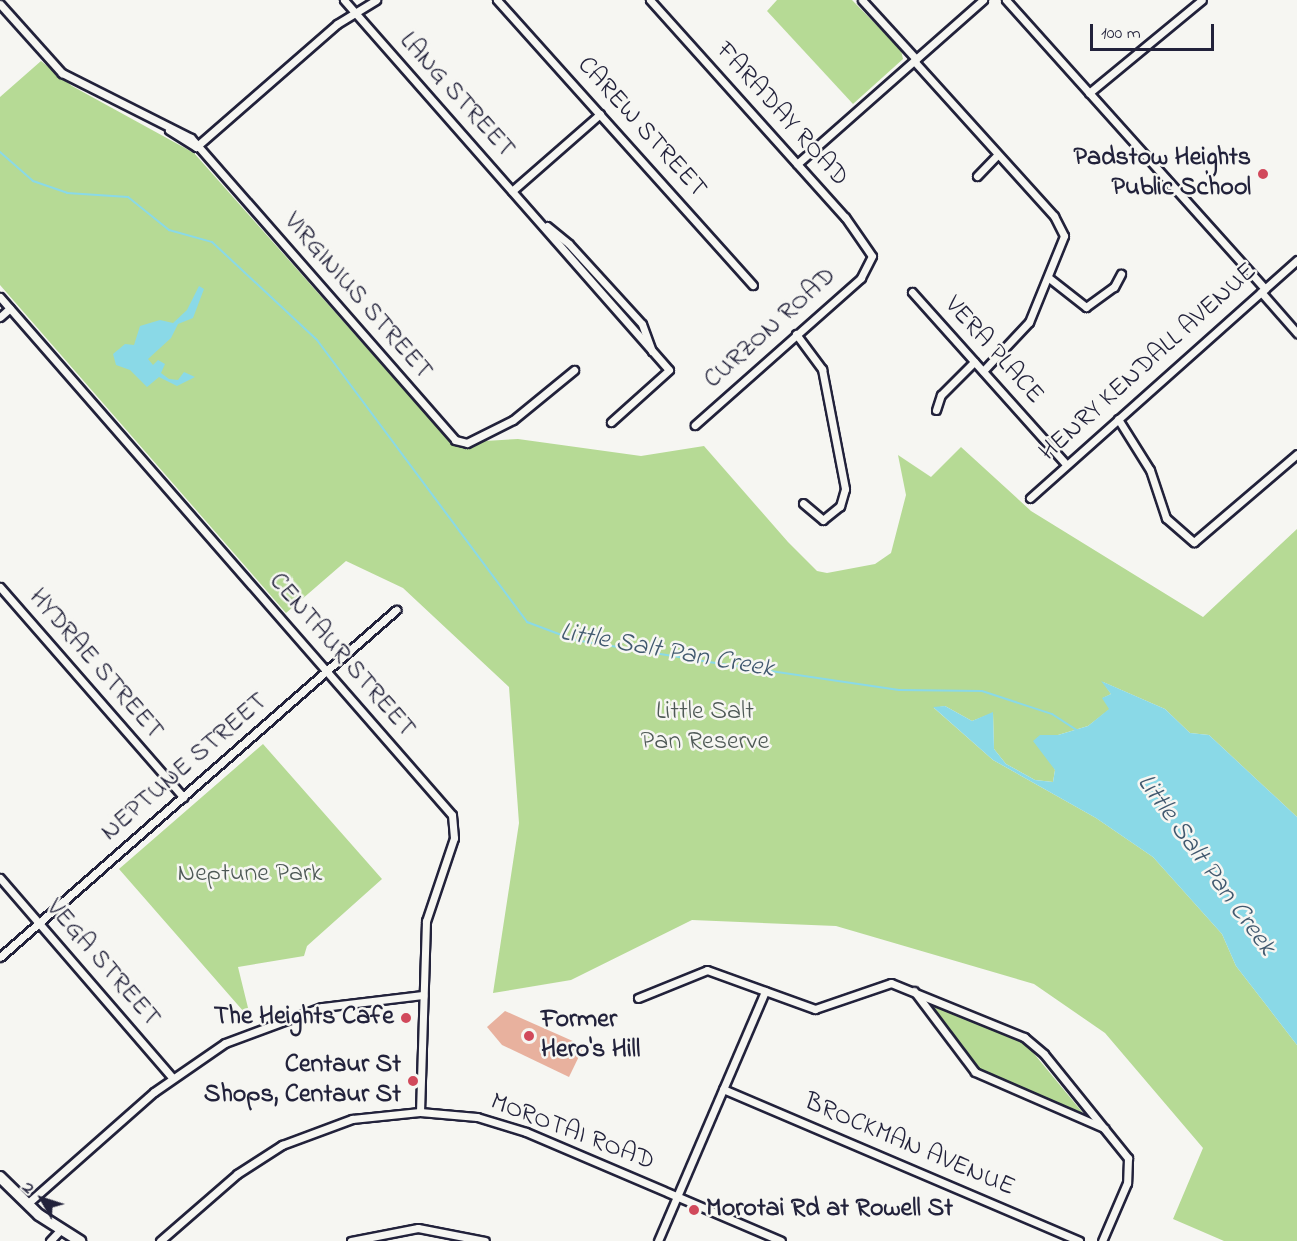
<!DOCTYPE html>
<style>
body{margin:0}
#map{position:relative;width:1297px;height:1241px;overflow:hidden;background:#f6f6f2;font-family:"Indie Flower",sans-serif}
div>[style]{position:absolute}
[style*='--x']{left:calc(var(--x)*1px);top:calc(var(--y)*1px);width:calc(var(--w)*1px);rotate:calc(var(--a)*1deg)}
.green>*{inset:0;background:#b6da95}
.water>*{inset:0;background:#8ad9e7}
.stream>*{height:2px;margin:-1px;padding:0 1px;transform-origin:1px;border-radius:1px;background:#8ad9e7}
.building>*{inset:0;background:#e8b19e}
.roads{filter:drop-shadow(2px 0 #22223b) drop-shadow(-2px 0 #22223b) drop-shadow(0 2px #22223b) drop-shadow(0 -2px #22223b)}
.street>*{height:7px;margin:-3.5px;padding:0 3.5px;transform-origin:3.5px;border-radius:3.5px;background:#f6f6f2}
.secondary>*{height:10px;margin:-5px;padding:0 5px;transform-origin:5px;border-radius:5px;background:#f6f6f2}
.dots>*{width:16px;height:16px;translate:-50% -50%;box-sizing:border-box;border:3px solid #f6f6f2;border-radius:50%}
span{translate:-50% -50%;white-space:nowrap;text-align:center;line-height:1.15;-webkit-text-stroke:5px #f6f6f2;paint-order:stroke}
.street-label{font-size:26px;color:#22223b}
.poi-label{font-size:26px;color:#22223b;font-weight:700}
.right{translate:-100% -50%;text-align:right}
.left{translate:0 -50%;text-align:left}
.park-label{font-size:26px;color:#4e5956}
.water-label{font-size:27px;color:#41596f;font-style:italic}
.north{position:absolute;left:12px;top:1169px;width:60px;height:60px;-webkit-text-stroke:4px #f6f6f2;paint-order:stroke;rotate:309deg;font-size:16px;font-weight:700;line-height:24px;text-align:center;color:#22223b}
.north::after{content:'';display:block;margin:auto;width:21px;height:27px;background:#22223b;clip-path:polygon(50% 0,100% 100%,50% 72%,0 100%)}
.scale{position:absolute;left:1090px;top:24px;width:124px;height:27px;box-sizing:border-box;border:3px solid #22223b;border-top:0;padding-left:8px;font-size:18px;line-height:21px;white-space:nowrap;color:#22223b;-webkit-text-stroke:4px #f6f6f2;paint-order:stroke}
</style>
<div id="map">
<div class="green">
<div style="clip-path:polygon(777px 0,852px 0,901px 50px,903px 59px,853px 104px,767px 11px)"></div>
<div style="clip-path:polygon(41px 61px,72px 86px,194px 153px,451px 443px,518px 439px,641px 456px,704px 446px,788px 542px,817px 571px,827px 573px,875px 564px,891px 553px,906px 495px,898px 455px,931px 477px,961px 447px,1031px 511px,1203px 617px,1297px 529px,1297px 817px,1209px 735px,1190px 733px,1165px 709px,1103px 682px,1111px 694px,1103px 698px,1110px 709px,1088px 726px,1058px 735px,1040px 735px,1055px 770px,1053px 782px,1035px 780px,1006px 764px,994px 749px,993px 713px,972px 721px,945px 706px,934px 708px,993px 760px,1096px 818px,1153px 857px,1222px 934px,1236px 966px,1297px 1045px,1297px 1241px,1224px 1241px,1173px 1219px,1203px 1148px,1105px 1033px,1034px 984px,836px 926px,692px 920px,571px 980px,493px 993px,519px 823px,509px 687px,403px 588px,346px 561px,286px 613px,0 285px,0 97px)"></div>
<div style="clip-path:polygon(263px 744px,382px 879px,307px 946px,304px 956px,238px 967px,251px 1020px,119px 869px)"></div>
<div style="clip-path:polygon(928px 1002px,1026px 1044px,1083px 1113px,978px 1070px)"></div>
</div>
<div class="water">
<div style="clip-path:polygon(199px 286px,204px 289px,193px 318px,178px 324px,171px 338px,148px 359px,153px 365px,158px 360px,165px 364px,161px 373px,169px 379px,178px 380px,184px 372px,195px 377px,177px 386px,159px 377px,147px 387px,130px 370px,116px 365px,113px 354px,125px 344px,134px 345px,140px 326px,160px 320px,173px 323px,187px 310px)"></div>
<div style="clip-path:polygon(1101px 681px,1165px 709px,1190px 733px,1209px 735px,1297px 817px,1297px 1045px,1236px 966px,1222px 934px,1153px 857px,1096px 818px,993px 760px,933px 707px,945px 706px,972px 721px,993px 712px,994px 749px,1006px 764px,1035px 780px,1053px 782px,1055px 770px,1033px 741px,1040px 735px,1058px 735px,1088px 726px,1109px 709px,1102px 698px,1111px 694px)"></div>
</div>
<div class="stream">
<div style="--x:0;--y:152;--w:44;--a:41.3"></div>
<div style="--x:33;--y:181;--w:36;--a:19"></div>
<div style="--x:67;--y:193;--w:61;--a:3.8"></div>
<div style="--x:128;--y:197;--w:53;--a:38.8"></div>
<div style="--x:169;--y:230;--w:45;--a:15.6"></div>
<div style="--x:212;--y:242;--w:144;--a:43"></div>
<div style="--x:317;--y:340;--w:352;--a:53.3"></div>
<div style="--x:527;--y:622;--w:51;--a:20.6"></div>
<div style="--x:575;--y:640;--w:136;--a:9.3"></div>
<div style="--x:709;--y:662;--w:192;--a:8.4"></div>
<div style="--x:899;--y:690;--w:83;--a:0.7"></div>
<div style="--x:982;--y:691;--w:74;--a:18.2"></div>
<div style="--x:1052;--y:714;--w:30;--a:33"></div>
</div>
<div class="building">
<div style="clip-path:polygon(505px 1011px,584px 1046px,569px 1077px,502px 1045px,487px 1027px)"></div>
</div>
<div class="roads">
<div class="street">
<div style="--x:344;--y:0;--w:492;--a:48.7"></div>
<div style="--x:669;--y:370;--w:78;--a:138.1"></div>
<div style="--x:497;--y:0;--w:383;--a:48.1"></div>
<div style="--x:650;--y:0;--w:292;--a:48.1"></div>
<div style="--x:845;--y:217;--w:47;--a:55.3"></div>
<div style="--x:872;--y:256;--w:25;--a:117"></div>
<div style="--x:861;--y:278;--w:222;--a:138.5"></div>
<div style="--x:862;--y:0;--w:80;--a:47.5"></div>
<div style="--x:1006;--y:0;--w:388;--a:48.1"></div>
<div style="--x:0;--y:4;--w:93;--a:48.1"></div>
<div style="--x:62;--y:73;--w:144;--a:26.7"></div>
<div style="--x:191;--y:138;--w:401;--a:48.8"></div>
<div style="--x:455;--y:440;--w:12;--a:14"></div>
<div style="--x:467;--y:443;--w:51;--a:-26.6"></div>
<div style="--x:513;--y:420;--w:79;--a:-39.3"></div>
<div style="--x:914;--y:61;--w:209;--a:47.9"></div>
<div style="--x:1054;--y:216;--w:22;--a:63"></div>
<div style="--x:1064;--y:236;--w:93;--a:112.1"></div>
<div style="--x:1029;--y:322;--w:67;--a:133.2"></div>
<div style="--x:1089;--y:93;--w:146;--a:-39.5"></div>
<div style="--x:169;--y:130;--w:32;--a:32"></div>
<div style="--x:196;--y:147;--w:187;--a:-41.1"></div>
<div style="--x:337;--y:24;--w:46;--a:-31.6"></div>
<div style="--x:797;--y:164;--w:248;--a:-41.4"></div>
<div style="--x:977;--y:176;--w:30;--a:-46"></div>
<div style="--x:512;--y:191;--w:117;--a:-41.2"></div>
<div style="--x:547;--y:226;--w:28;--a:39"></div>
<div style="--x:569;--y:244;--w:108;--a:47.6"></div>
<div style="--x:642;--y:324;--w:29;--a:70"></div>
<div style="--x:1049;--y:278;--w:47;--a:38.1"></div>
<div style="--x:1086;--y:307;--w:34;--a:-36"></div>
<div style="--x:1114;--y:287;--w:15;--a:-62"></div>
<div style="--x:912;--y:292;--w:231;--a:48.2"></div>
<div style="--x:1261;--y:292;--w:55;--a:48.7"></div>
<div style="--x:0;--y:297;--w:687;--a:48.89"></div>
<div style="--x:452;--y:815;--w:23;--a:85"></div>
<div style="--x:454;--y:838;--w:88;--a:108.6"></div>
<div style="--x:426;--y:921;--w:191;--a:91.8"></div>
<div style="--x:0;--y:317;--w:13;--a:-42"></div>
<div style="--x:796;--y:334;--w:44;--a:53.4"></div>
<div style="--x:822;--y:369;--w:122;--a:79.1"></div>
<div style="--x:845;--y:489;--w:18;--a:106"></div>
<div style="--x:840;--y:506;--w:22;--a:141"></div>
<div style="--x:823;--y:520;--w:26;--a:-140"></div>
<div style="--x:936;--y:410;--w:16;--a:-72"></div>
<div style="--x:941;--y:395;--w:47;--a:-45"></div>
<div style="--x:1118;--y:419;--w:60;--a:57.9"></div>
<div style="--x:1150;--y:470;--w:51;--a:71.6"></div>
<div style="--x:1166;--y:518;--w:37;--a:41"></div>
<div style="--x:1194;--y:542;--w:135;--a:-40.5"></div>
<div style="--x:1030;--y:498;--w:358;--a:-41.7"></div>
<div style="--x:0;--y:587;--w:279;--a:48.9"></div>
<div style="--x:0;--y:878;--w:263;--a:49.2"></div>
<div style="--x:0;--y:957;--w:527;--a:-41.23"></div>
<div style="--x:914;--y:991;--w:101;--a:53"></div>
<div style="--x:975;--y:1072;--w:141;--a:23.5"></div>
<div style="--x:638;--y:998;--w:74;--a:-22.1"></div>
<div style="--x:707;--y:970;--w:115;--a:19.9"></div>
<div style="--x:815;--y:1009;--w:80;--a:-18.9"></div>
<div style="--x:891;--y:983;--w:144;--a:22.1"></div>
<div style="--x:1024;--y:1037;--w:26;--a:40"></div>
<div style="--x:1044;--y:1054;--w:134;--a:51.1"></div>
<div style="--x:1128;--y:1158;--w:25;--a:92"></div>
<div style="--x:1127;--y:1183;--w:63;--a:113.3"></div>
<div style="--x:723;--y:1089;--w:387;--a:23.1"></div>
<div style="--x:27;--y:1204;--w:169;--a:-41.4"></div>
<div style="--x:154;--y:1092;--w:86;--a:-34.6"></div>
<div style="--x:225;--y:1043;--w:103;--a:-20.4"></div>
<div style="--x:322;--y:1007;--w:102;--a:-6.8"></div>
<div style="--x:50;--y:1241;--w:16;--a:-47"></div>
<div style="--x:160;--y:1241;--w:102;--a:-41"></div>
<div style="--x:237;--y:1174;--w:54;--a:-32.8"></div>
<div style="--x:282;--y:1145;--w:75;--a:-20.4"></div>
<div style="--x:352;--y:1119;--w:68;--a:-5.9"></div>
<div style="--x:420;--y:1112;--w:57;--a:5"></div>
<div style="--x:477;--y:1117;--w:51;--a:17"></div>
<div style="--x:526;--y:1132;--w:277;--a:23.1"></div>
<div style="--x:351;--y:1241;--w:68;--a:-11"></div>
<div style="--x:418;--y:1228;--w:68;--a:11"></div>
<div style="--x:658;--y:1241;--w:272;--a:-66.8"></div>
</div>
<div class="secondary">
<div style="--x:0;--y:1177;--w:54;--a:44.3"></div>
<div style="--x:39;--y:1215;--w:49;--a:32.4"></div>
</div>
</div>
<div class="dots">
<div style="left:1263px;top:174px;background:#d1495b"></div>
<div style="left:406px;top:1018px;background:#d1495b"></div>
<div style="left:529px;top:1036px;background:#d1495b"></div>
<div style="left:413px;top:1081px;background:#d1495b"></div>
<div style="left:694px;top:1210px;background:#d1495b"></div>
</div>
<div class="street-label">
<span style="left:456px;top:96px;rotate:48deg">LANG STREET</span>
<span style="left:781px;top:115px;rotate:48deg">FARADAY ROAD</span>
<span style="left:641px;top:128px;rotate:48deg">CAREW STREET</span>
<span style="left:357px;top:297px;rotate:49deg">VIRGINIUS STREET</span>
<span style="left:771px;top:329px;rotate:-42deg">CURZON ROAD</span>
<span style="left:993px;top:351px;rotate:48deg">VERA PLACE</span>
<span style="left:1149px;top:363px;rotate:-42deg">HENRY KENDALL AVENUE</span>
<span style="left:341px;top:656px;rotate:49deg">CENTAUR STREET</span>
<span style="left:95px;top:665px;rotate:49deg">HYDRAE STREET</span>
<span style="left:185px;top:768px;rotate:-41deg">NEPTUNE STREET</span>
<span style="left:102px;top:964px;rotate:49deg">VEGA STREET</span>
<span style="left:572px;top:1133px;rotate:21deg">MOROTAI ROAD</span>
<span style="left:909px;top:1146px;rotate:23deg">BROCKMAN AVENUE</span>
</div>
<div class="poi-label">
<span class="right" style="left:1251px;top:174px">Padstow Heights<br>Public School</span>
<span class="right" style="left:394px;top:1018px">The Heights Cafe</span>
<span class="left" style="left:541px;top:1036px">Former<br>Hero's Hill</span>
<span class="right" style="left:401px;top:1081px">Centaur St<br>Shops, Centaur St</span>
<span class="left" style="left:706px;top:1210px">Morotai Rd at Rowell St</span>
</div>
<div class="park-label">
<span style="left:705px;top:728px">Little Salt<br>Pan Reserve</span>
<span style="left:250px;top:875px">Neptune Park</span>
</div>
<div class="water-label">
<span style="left:667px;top:651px;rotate:10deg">Little Salt Pan Creek</span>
<span style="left:1206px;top:865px;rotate:54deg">Little Salt Pan Creek</span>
</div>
<div class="north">N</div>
<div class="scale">100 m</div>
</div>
